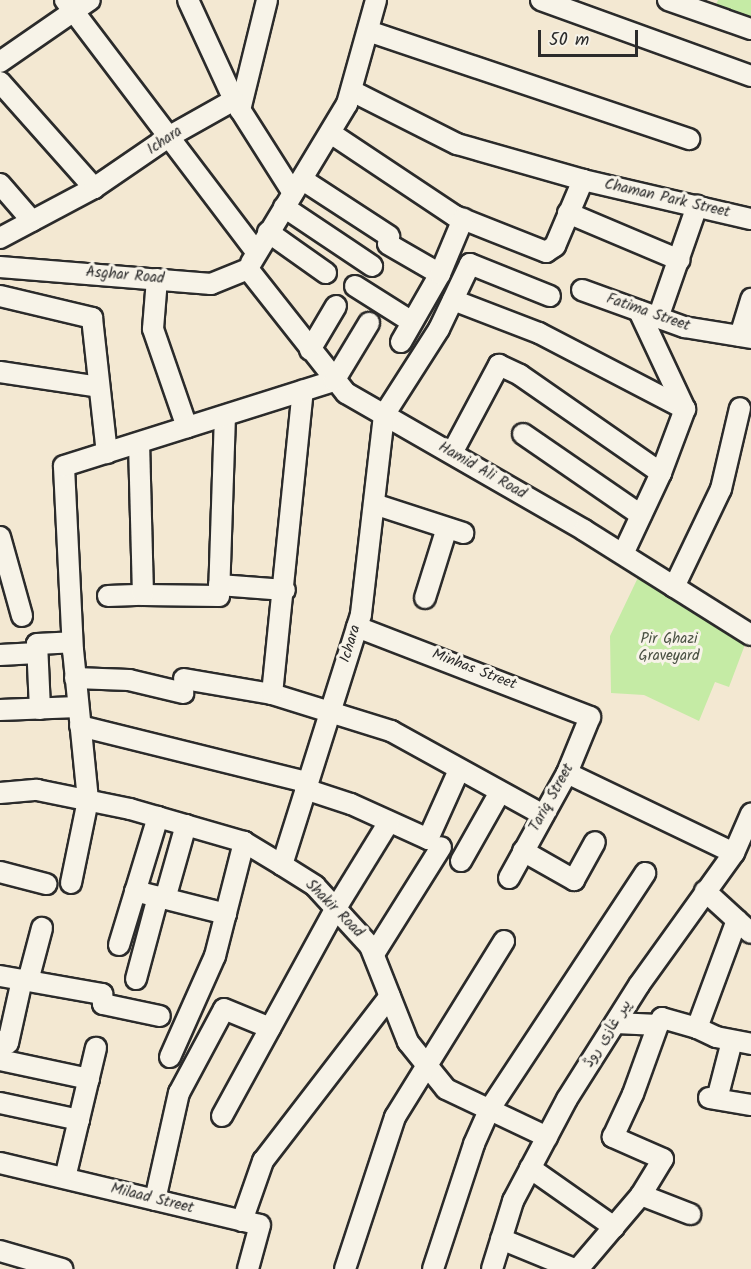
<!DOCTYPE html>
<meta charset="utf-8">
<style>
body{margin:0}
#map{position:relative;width:751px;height:1269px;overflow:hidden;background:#f3e8d2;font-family:Kalam,"Playpen Sans Arabic",sans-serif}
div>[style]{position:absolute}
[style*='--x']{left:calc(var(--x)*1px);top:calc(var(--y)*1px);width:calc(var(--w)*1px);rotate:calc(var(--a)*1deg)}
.green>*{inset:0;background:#c5eba5}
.roads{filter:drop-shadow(2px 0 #2b2b2b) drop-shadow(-2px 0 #2b2b2b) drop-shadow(0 2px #2b2b2b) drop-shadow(0 -2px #2b2b2b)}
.minor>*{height:20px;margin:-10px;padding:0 10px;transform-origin:10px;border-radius:10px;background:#f7f3e8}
span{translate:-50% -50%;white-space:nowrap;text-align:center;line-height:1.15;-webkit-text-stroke:6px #f7f3e8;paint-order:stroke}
.street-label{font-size:15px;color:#2b2b2b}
.park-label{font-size:15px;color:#4a5143}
.scale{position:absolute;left:538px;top:30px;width:100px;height:27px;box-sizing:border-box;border:3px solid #2b2b2b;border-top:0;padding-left:8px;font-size:18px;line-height:21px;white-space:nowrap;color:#2b2b2b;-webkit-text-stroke:4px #f7f3e8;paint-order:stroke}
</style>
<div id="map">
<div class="green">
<div style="clip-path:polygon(718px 0,751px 0,751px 23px,714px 9px)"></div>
<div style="clip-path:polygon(643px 567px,749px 634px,729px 687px,715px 682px,699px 721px,644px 695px,611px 693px,610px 636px)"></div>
</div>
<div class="roads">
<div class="minor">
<div style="--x:65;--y:0;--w:316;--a:52.8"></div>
<div style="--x:188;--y:0;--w:110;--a:65.3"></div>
<div style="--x:541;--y:0;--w:223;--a:19.9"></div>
<div style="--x:668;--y:0;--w:88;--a:19.3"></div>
<div style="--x:368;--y:31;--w:339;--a:18.6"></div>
<div style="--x:0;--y:62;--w:109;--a:-34.6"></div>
<div style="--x:0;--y:82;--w:142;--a:48.4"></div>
<div style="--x:352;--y:91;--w:118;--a:26.8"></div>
<div style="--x:457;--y:144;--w:131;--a:15.9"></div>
<div style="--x:583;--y:180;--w:172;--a:13.1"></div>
<div style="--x:240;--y:110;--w:113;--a:-76.2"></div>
<div style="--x:332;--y:134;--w:148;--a:33.7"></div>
<div style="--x:455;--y:216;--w:98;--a:21.6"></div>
<div style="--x:546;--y:252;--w:11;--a:-34"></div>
<div style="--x:555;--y:246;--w:72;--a:-67"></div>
<div style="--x:303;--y:180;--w:103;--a:33.1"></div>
<div style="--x:0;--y:184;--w:49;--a:49.1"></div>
<div style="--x:284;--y:207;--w:106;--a:33.8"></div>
<div style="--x:568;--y:213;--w:121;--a:22.9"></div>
<div style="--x:268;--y:232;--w:71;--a:35.3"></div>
<div style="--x:0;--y:238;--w:106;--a:-28"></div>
<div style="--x:94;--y:188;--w:92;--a:-34.4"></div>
<div style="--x:170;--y:136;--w:73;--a:-29.4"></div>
<div style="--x:234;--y:100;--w:110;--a:57.6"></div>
<div style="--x:388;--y:244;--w:60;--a:30"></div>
<div style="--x:251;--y:263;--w:186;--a:-58.9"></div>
<div style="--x:347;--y:104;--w:108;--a:-74.4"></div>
<div style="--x:0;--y:267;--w:212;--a:4.6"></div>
<div style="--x:211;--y:284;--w:40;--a:-22"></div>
<div style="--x:248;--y:269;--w:158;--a:51.7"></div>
<div style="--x:346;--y:393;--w:275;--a:29.9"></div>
<div style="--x:584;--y:530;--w:197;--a:32.2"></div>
<div style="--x:157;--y:279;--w:50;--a:94.6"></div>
<div style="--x:153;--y:329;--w:104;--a:70.9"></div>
<div style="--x:355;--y:286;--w:67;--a:32.3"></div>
<div style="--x:582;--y:290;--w:109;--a:19.9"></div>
<div style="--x:684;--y:327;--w:68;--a:9.3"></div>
<div style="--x:0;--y:296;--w:95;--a:13.4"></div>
<div style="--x:92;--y:318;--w:136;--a:83.7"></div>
<div style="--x:453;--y:300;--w:92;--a:21"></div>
<div style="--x:539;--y:333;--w:165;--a:27.5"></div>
<div style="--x:685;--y:409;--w:68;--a:110.6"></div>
<div style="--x:639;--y:311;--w:108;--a:64.9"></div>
<div style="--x:658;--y:318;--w:119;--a:-70.8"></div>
<div style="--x:740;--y:336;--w:39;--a:-73"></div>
<div style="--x:401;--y:342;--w:78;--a:-60.2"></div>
<div style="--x:440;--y:274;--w:60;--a:-67.3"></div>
<div style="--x:310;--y:350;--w:51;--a:-59.4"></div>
<div style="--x:0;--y:372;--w:100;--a:8.6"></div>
<div style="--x:523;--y:434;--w:143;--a:34.5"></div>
<div style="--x:452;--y:453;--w:100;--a:-61.9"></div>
<div style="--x:499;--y:365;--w:23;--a:25"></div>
<div style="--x:520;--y:375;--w:172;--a:34.8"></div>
<div style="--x:661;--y:473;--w:89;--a:115.1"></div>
<div style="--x:374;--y:504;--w:94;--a:18"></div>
<div style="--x:0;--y:537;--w:82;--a:74.4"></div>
<div style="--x:219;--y:585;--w:66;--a:4.3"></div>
<div style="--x:674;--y:587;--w:109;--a:-64.4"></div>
<div style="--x:721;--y:489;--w:83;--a:-76.8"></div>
<div style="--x:143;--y:595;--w:76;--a:0.8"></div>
<div style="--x:219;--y:596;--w:180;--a:-88.1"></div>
<div style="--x:108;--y:596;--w:35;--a:-2"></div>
<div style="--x:143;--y:595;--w:152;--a:-91.5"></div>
<div style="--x:425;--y:598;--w:73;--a:-72.6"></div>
<div style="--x:357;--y:627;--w:250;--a:21.1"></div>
<div style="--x:590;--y:717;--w:61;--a:112.3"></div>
<div style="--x:567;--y:773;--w:120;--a:118.9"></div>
<div style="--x:0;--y:655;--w:37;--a:-3"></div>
<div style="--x:75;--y:678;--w:54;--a:2.1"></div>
<div style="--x:129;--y:680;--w:56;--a:13.5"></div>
<div style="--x:184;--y:679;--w:89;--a:9.7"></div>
<div style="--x:272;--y:694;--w:125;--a:17.3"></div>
<div style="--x:391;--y:731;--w:174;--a:28.9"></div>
<div style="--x:272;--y:694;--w:305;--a:-84.2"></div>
<div style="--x:40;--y:709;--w:65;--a:-92.6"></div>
<div style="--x:37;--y:644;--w:35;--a:-3"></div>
<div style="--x:0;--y:710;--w:78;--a:-2.2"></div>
<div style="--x:80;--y:726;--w:234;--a:13.9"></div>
<div style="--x:567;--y:773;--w:185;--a:25.6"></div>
<div style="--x:305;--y:789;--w:48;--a:18.1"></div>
<div style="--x:351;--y:804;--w:85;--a:24.4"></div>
<div style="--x:428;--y:839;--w:76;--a:-65.8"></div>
<div style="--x:0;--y:793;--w:37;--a:-5"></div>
<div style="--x:37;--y:790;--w:95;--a:11.5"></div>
<div style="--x:130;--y:809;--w:119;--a:16.1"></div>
<div style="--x:244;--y:842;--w:44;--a:31.2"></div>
<div style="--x:282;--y:865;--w:39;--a:32"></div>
<div style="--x:315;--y:886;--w:81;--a:47.5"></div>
<div style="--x:370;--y:946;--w:103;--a:68.4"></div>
<div style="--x:408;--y:1042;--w:60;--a:51"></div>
<div style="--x:446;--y:1089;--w:112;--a:25.4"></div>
<div style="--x:523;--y:851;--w:59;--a:29.6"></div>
<div style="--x:574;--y:880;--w:43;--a:-61.1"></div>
<div style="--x:461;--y:861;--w:79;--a:-60.5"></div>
<div style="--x:282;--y:865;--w:263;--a:-72.5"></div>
<div style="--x:361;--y:614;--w:200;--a:-83.4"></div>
<div style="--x:384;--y:415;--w:102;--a:-57.4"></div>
<div style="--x:439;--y:329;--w:72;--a:-64.5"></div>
<div style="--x:470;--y:264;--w:86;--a:21.8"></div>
<div style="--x:0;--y:872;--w:48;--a:14.6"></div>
<div style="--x:71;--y:883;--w:85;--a:-78.4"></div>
<div style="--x:88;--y:800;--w:150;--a:-95.7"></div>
<div style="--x:73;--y:651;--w:185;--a:-92.8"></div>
<div style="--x:64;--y:466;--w:283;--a:-17.5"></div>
<div style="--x:334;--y:381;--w:68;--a:-58.9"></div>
<div style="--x:135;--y:891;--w:94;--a:14.2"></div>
<div style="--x:705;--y:891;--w:62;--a:42.4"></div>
<div style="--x:165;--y:899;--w:77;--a:-74.2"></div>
<div style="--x:119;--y:945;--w:134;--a:-73.1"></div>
<div style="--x:374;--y:954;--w:126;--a:-57.9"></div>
<div style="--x:0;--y:976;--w:104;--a:10"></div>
<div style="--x:102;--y:994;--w:10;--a:84"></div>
<div style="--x:103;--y:1004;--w:58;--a:11.9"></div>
<div style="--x:136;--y:979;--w:85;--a:-75"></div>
<div style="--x:28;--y:981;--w:55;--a:-75.2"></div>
<div style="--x:616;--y:1023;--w:42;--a:2.7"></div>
<div style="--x:658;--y:1025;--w:8;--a:-60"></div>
<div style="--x:662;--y:1018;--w:36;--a:16"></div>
<div style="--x:697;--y:1028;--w:115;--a:-69.7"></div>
<div style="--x:697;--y:1028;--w:21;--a:25"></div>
<div style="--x:716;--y:1037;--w:36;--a:11"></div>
<div style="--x:0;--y:1041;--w:8;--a:14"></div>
<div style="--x:8;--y:1043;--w:65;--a:-77.5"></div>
<div style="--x:170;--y:1057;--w:111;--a:-66"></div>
<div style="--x:215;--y:956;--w:118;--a:-75.7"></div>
<div style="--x:0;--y:1060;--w:91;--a:12.1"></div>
<div style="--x:709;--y:1098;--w:43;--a:9.5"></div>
<div style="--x:717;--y:1099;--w:60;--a:-75.5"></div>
<div style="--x:0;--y:1103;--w:81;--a:12.1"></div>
<div style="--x:222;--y:1116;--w:237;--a:-61.3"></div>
<div style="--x:336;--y:908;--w:101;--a:-58.4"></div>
<div style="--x:0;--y:1163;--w:267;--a:13.4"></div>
<div style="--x:260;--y:1225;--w:46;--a:105.3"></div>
<div style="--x:530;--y:1168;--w:103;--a:35.1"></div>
<div style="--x:65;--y:1178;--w:134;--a:-76.6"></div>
<div style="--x:641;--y:1195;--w:42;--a:-58.6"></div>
<div style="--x:663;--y:1159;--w:55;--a:-156.3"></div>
<div style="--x:613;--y:1137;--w:47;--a:-65.1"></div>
<div style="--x:633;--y:1094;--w:73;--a:-70.1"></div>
<div style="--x:155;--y:1200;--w:110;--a:-77.4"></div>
<div style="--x:179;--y:1093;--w:95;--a:-61.8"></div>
<div style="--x:224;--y:1009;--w:50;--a:22.4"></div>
<div style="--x:242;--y:1221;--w:64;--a:-70.7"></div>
<div style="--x:263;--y:1161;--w:208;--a:-52.4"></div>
<div style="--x:501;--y:1239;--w:79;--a:22.3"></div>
<div style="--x:0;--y:1251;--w:65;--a:16.2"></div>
<div style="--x:345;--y:1269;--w:160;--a:-71.8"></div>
<div style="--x:395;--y:1117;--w:207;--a:-58.2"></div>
<div style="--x:433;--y:1269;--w:132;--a:-71.8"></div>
<div style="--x:474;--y:1144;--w:37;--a:-66"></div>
<div style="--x:489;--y:1110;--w:284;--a:-56.6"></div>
<div style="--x:492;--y:1269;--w:71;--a:-72.8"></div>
<div style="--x:513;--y:1201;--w:115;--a:-62.1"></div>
<div style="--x:567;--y:1099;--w:135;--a:-57.7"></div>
<div style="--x:639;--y:985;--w:163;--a:-54.3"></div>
<div style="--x:734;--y:853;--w:43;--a:-66.4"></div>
<div style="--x:578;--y:1269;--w:97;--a:-49.6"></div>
<div style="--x:641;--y:1195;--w:53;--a:21.2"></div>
</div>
</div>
<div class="street-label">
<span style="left:165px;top:141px;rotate:-34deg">Ichara</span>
<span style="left:667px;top:199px;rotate:13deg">Chaman Park Street</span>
<span style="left:125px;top:276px;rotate:5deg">Asghar Road</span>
<span style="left:648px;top:313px;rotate:19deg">Fatima Street</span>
<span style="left:482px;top:471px;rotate:30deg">Hamid Ali Road</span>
<span style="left:351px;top:644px;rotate:-73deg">Ichara</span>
<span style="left:474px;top:670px;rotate:21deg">Minhas Street</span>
<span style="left:552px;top:798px;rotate:-61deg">Tariq Street</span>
<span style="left:334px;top:909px;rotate:45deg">Shakir Road</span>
<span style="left:608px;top:1034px;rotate:-58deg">پیر غازی روڈ</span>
<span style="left:152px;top:1199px;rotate:14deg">Milaad Street</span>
</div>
<div class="park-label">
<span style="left:669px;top:648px">Pir Ghazi<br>Graveyard</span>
</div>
<div class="scale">50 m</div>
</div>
